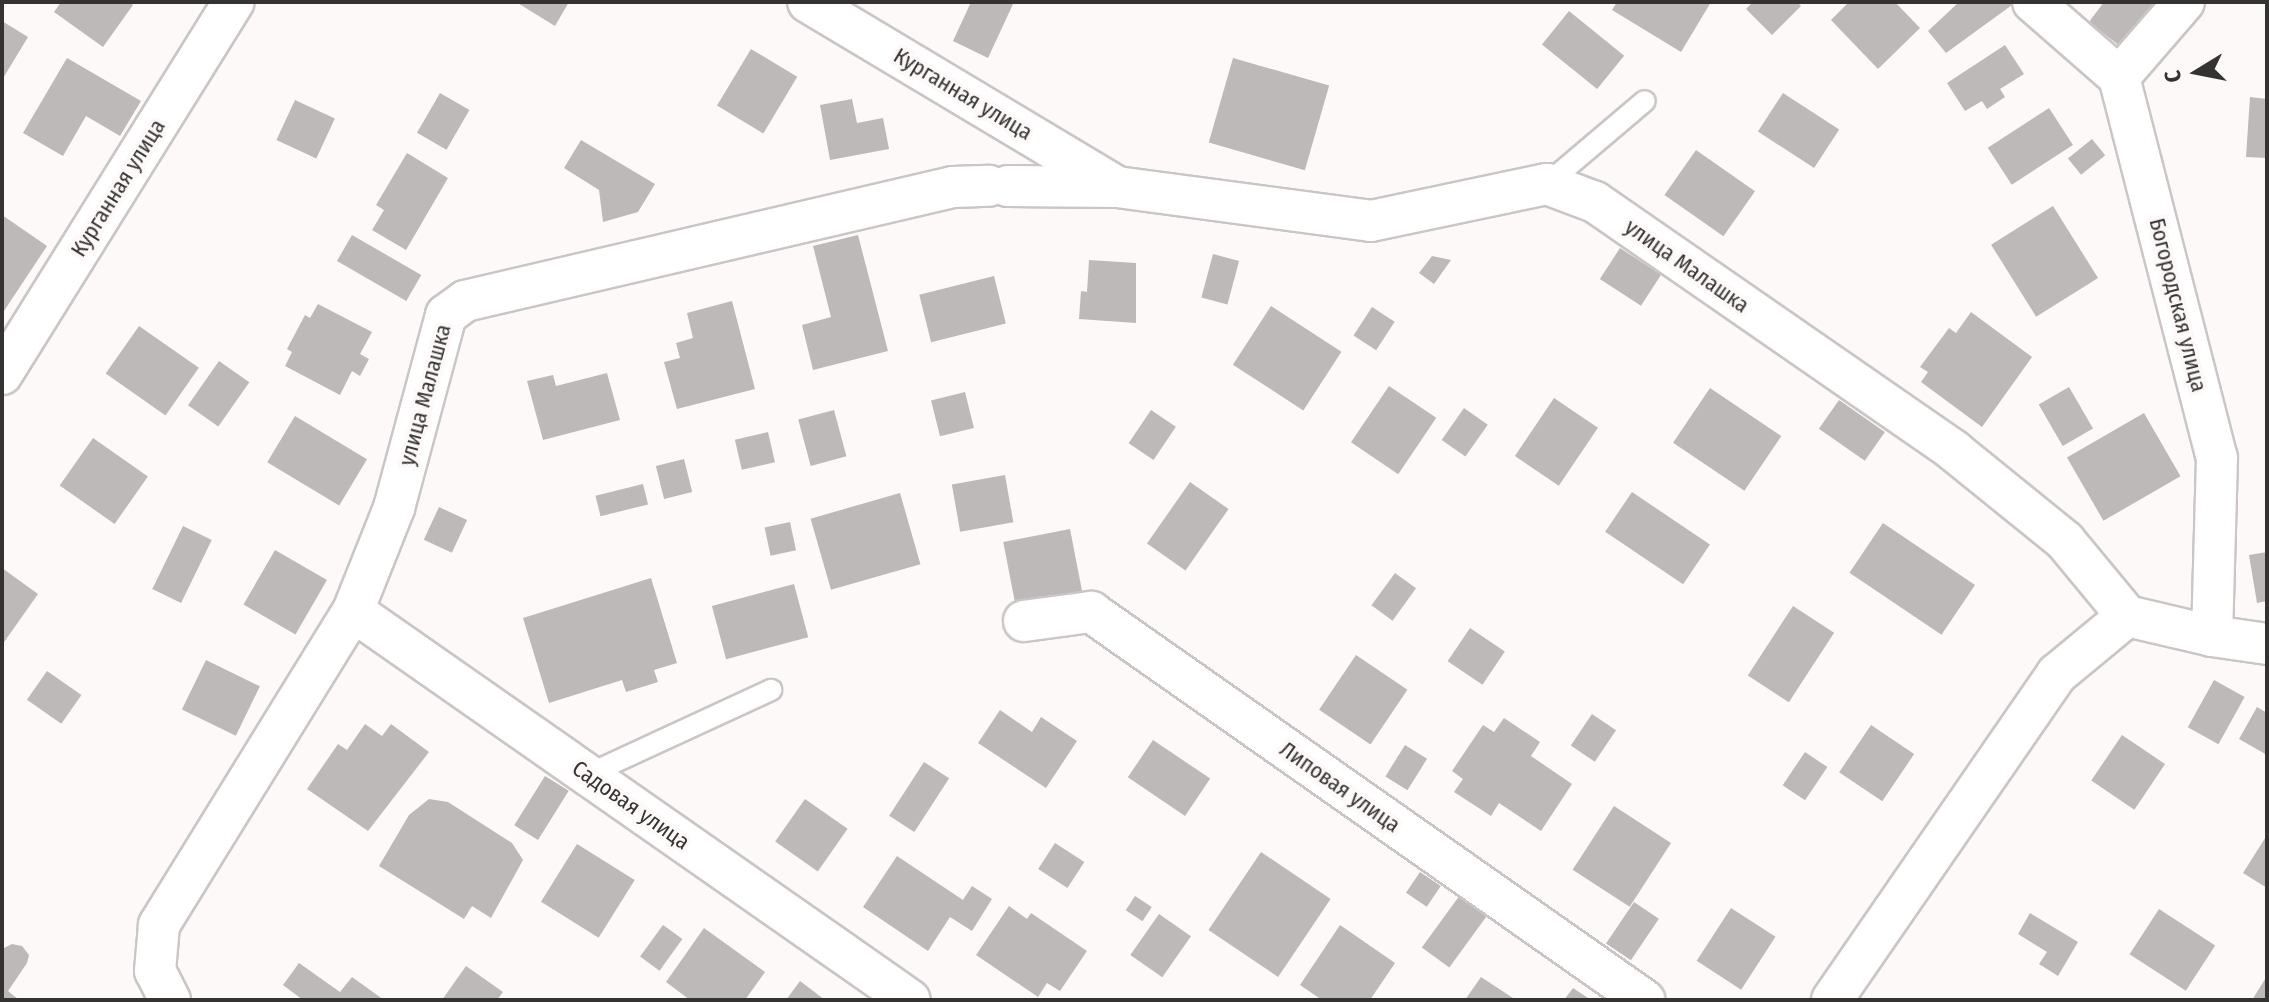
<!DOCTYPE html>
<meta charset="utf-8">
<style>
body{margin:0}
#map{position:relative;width:2269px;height:1002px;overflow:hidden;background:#fdf9f8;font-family:"Fira Sans Condensed",sans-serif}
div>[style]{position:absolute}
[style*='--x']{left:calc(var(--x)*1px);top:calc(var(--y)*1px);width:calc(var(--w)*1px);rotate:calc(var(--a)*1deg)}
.building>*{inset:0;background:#bdb9b8;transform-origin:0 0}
.roads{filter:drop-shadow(2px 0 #cac6c5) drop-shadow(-2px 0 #cac6c5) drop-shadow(0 2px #cac6c5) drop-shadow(0 -2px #cac6c5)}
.lane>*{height:20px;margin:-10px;padding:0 10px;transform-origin:10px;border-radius:10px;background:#fff}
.street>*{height:40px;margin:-20px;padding:0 20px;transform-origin:20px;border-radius:20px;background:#fff}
span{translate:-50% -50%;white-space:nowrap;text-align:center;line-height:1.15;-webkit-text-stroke:8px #fdf9f8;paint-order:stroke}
.street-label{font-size:22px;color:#343332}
.frame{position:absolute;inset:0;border:4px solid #343332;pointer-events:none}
.north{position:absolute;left:2157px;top:32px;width:80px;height:80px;-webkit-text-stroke:6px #fdf9f8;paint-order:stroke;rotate:260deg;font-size:22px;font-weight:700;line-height:32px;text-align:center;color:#343332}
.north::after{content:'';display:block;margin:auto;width:28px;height:36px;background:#343332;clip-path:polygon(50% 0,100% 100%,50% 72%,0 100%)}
</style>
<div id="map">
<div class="building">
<div style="clip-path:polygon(61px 2px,129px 2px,133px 5px,103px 47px,54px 12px)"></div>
<div style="clip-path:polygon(516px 2px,569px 2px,555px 26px)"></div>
<div style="clip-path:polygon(971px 2px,1014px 2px,988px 58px,953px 41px)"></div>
<div style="clip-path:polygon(1617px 2px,1711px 2px,1681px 52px,1612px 10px)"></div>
<div style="clip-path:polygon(1753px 2px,1797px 2px,1801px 6px,1772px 35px,1746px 9px)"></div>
<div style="clip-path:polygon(1849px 2px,1895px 2px,1920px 28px,1878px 69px,1831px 20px)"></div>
<div style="clip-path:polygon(1959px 2px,2009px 2px,2012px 5px,1946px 53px,1928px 31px)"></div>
<div style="clip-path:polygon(2104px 2px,2155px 2px,2121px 47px,2089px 22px)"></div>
<div style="left:1569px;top:11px;width:71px;height:43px;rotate:39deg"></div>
<div style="clip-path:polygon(2px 21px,28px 37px,2px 80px)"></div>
<div style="clip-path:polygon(2005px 45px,2024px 74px,2000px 89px,2005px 97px,1987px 109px,1982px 101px,1965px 111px,1947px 83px)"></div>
<div style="left:751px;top:49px;width:54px;height:66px;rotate:31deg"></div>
<div style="clip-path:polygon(67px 58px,141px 101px,120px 136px,86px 116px,63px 156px,23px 133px)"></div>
<div style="left:1233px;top:58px;width:100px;height:88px;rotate:16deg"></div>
<div style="left:440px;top:93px;width:34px;height:46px;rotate:30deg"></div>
<div style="left:1783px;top:93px;width:67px;height:46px;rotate:33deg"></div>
<div style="clip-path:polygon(2250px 97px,2267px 99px,2267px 158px,2246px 157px)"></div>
<div style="clip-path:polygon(852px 99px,857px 123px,883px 118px,889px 149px,830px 160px,820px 105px)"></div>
<div style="left:295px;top:100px;width:44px;height:44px;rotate:25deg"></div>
<div style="left:2049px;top:108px;width:44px;height:73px;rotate:57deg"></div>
<div style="left:2092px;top:139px;width:21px;height:31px;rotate:51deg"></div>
<div style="clip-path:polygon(581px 140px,655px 184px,638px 212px,603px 222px,599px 190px,564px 168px)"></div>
<div style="left:1696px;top:150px;width:72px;height:55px;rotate:35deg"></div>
<div style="clip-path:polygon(407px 153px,448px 178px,406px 250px,372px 230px,384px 210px,376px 205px)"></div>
<div style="left:2053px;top:206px;width:85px;height:73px;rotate:58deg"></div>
<div style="clip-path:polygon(2px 215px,47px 246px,2px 314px)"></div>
<div style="left:352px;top:235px;width:80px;height:30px;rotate:30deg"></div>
<div style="clip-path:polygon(858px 235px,888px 351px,813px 370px,802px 325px,831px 317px,813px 246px)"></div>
<div style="left:1620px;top:248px;width:49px;height:37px;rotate:33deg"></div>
<div style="left:1213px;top:254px;width:27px;height:45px;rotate:15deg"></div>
<div style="clip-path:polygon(1432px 256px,1451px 260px,1434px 284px,1419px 273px)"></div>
<div style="clip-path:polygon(1089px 260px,1136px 263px,1136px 323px,1079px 319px,1081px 291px,1087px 292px)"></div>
<div style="left:994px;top:276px;width:49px;height:77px;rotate:76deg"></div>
<div style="clip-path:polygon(732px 301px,755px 389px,677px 409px,664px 362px,680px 358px,676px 343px,693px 338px,687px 313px)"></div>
<div style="clip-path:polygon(318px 304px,372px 332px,360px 354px,369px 359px,360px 376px,352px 371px,340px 395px,285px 366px,292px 352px,287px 349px,305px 315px,310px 318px)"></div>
<div style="left:1271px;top:306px;width:84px;height:70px;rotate:33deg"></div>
<div style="left:1372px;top:307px;width:27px;height:34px;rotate:33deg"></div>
<div style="clip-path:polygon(1971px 312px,2032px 357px,1982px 427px,1921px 382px,1928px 372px,1920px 367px,1949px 328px,1956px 333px)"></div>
<div style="left:139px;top:326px;width:73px;height:58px;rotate:35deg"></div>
<div style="left:219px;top:361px;width:37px;height:54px;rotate:35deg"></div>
<div style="clip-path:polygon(607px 373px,620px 420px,543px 440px,527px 381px,553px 375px,556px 386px)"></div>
<div style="left:1389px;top:386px;width:57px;height:68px;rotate:34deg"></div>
<div style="left:2069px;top:387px;width:48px;height:35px;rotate:60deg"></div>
<div style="left:1710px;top:388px;width:86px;height:66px;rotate:34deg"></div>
<div style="left:965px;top:392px;width:37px;height:35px;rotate:76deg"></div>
<div style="left:1554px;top:398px;width:53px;height:70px;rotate:34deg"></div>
<div style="left:1839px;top:400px;width:56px;height:35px;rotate:35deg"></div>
<div style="left:1464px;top:408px;width:29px;height:39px;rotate:35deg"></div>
<div style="left:834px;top:410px;width:48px;height:37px;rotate:75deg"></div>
<div style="left:1151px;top:410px;width:30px;height:40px;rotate:34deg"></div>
<div style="left:2144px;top:413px;width:73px;height:89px;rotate:60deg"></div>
<div style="left:295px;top:416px;width:84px;height:54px;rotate:31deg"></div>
<div style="left:768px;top:432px;width:31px;height:34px;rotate:77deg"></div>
<div style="left:93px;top:438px;width:67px;height:58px;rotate:35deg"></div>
<div style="left:684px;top:459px;width:34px;height:29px;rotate:76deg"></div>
<div style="left:1005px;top:475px;width:48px;height:54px;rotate:80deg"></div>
<div style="left:1190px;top:482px;width:47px;height:75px;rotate:35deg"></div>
<div style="left:643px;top:484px;width:21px;height:49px;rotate:76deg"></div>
<div style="left:1632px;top:492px;width:94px;height:48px;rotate:34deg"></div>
<div style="left:900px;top:493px;width:74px;height:93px;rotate:74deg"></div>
<div style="left:439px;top:507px;width:31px;height:36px;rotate:25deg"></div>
<div style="left:790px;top:522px;width:29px;height:26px;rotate:78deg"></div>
<div style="left:1883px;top:523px;width:111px;height:60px;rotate:34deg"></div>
<div style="left:183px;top:526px;width:32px;height:70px;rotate:26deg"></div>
<div style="left:1070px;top:529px;width:71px;height:68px;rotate:79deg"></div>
<div style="left:275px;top:550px;width:60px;height:63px;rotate:30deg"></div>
<div style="clip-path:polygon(2267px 552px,2267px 601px,2257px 603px,2249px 555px)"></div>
<div style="clip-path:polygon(2px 568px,38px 594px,2px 645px)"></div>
<div style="left:1395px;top:573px;width:26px;height:40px;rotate:36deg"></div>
<div style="clip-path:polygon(651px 578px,677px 663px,654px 670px,658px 682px,626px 692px,622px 680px,549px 703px,523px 618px)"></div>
<div style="left:794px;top:584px;width:55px;height:85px;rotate:75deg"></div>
<div style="left:1793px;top:606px;width:49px;height:83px;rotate:33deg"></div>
<div style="left:1470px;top:628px;width:42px;height:40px;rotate:34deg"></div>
<div style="left:1356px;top:655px;width:62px;height:66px;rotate:34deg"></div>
<div style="left:206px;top:660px;width:60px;height:55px;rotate:26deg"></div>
<div style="left:47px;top:671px;width:42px;height:35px;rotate:35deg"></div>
<div style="left:2214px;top:680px;width:35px;height:54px;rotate:29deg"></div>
<div style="clip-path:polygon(2257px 707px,2267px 713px,2267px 755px,2239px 739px)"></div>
<div style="clip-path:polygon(1000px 710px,1032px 732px,1041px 717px,1077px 741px,1046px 788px,978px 743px)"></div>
<div style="left:1592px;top:714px;width:29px;height:38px;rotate:34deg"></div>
<div style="clip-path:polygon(1504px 718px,1540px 742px,1531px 756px,1572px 784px,1541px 831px,1499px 803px,1491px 816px,1454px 792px,1463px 779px,1452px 771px,1483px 725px,1494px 732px)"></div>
<div style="clip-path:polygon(365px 724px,382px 736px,391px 724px,429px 752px,368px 831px,307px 789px,338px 744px,347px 750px)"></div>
<div style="left:1871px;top:725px;width:52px;height:57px;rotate:34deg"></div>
<div style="left:2122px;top:735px;width:52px;height:55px;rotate:34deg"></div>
<div style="left:1153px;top:740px;width:69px;height:45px;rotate:34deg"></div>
<div style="left:1405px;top:745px;width:26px;height:37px;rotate:32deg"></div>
<div style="left:1805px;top:752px;width:27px;height:40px;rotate:34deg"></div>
<div style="left:924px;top:762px;width:30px;height:64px;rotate:33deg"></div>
<div style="left:545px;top:776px;width:28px;height:58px;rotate:32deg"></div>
<div style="clip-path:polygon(429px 799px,448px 802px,512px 843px,523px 860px,491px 918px,472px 906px,464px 919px,379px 866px,409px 815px)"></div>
<div style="left:805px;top:799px;width:52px;height:52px;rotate:35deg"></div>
<div style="left:1614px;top:806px;width:68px;height:76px;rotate:33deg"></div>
<div style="clip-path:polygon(2267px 835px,2267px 888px,2243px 873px)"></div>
<div style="left:1055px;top:843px;width:35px;height:31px;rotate:33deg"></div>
<div style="left:577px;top:844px;width:68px;height:68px;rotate:32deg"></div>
<div style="left:1261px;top:852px;width:84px;height:94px;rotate:34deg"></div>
<div style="clip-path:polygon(897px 856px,963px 900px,972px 886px,992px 899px,972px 931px,950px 917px,928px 951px,863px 907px)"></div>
<div style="left:1420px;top:872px;width:25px;height:25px;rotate:34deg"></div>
<div style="left:1460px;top:895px;width:34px;height:65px;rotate:36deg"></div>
<div style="left:1135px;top:896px;width:20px;height:17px;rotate:33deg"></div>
<div style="left:1634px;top:902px;width:30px;height:50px;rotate:34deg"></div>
<div style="clip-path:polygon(1009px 906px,1027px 919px,1031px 913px,1087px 951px,1060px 991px,1047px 983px,1038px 997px,976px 955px)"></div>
<div style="left:1731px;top:908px;width:53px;height:63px;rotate:33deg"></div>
<div style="left:2159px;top:909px;width:67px;height:54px;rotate:33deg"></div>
<div style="clip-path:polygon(2030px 913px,2078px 942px,2058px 976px,2039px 964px,2047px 952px,2018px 934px)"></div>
<div style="left:1159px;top:914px;width:39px;height:50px;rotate:35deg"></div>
<div style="left:663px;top:925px;width:24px;height:39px;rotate:36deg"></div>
<div style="clip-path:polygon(1340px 925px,1395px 963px,1370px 1000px,1322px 1000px,1300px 985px)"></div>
<div style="clip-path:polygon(704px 928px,765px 972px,745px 1000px,690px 1000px,666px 982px)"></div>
<div style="clip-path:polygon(12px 944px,22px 946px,29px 955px,27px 963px,8px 991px,19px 1000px,2px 1000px,2px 949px)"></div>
<div style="clip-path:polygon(299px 963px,340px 992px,352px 977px,384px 1000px,303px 1000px,283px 985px)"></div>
<div style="clip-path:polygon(466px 966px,503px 992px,497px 1000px,442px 1000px)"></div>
<div style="clip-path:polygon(2267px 976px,2267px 1000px,2252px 1000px)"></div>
<div style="clip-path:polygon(1481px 977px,1516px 1000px,1465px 1000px)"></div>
<div style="clip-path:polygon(800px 981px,825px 1000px,786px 1000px)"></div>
<div style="clip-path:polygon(1573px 988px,1591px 1000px,1564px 1000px)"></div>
</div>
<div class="roads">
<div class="lane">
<div style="--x:1547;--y:184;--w:128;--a:-40.3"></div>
<div style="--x:587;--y:775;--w:203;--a:-24.8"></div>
</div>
<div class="street">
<div style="--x:808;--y:2;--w:360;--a:30.9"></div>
<div style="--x:2033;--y:2;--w:114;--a:41.1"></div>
<div style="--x:2184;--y:2;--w:99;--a:130.9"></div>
<div style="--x:2119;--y:77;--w:393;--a:75.6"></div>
<div style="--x:2217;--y:458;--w:178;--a:91.6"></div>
<div style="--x:1008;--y:186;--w:109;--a:0.5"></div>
<div style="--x:1117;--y:187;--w:256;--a:7.6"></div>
<div style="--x:1371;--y:221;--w:180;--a:-11.9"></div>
<div style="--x:1547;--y:184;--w:51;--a:20.6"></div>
<div style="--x:1595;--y:202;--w:437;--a:34.7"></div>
<div style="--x:1954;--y:451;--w:143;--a:39"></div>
<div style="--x:2065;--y:541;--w:97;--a:50.4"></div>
<div style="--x:2127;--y:616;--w:87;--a:13.2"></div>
<div style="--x:2212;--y:636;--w:56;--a:8.3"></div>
<div style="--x:2;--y:374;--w:438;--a:-58.1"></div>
<div style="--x:353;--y:611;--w:679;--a:34.93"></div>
<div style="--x:1024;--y:621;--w:68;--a:-7.7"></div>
<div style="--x:1091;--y:612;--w:676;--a:35.05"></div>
<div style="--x:170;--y:1000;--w:33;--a:-117"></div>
<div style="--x:155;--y:971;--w:46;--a:-85"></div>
<div style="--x:159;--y:925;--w:369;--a:-58.3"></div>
<div style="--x:353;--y:611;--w:111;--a:-68.3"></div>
<div style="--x:394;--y:508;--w:200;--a:-74.9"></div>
<div style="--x:446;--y:315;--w:24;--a:-36"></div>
<div style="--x:465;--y:301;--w:501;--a:-13.15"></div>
<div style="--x:953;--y:187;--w:36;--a:-2"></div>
<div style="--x:1832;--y:1000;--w:396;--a:-55.4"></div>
<div style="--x:2057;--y:674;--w:91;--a:-39.6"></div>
</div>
</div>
<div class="street-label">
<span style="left:963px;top:94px;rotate:31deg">Курганная улица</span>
<span style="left:118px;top:188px;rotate:-58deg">Курганная улица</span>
<span style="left:1687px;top:266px;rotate:35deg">улица Малашка</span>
<span style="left:2178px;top:305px;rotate:76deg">Богородская улица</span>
<span style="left:425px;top:395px;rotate:-75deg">улица Малашка</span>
<span style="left:1340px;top:787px;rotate:35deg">Липовая улица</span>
<span style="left:631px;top:805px;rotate:35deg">Садовая улица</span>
</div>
<div class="frame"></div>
<div class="north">С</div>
</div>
